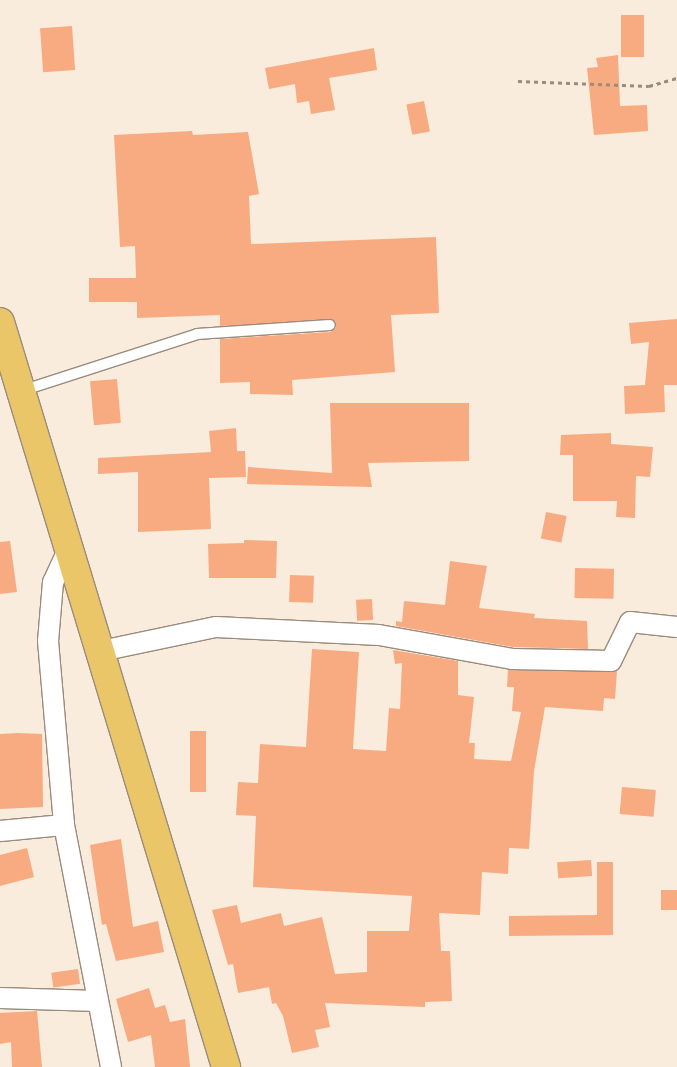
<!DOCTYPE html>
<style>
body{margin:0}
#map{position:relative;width:677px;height:1067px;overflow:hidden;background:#f9ecdc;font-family:Cardo,serif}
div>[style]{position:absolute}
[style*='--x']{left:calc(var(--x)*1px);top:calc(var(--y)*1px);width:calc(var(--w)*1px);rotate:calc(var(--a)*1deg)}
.building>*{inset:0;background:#f8aa80;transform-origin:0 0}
.path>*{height:3px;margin-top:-1.5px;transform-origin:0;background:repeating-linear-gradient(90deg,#9a8b7d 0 4px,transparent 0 8px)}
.roads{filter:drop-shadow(1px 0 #9a8b7d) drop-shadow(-1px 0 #9a8b7d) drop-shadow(0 1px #9a8b7d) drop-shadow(0 -1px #9a8b7d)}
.service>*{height:10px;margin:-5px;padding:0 5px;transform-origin:5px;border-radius:5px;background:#fff}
.minor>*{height:20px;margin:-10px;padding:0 10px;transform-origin:10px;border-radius:10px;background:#fff}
.primary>*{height:28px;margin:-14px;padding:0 14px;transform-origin:14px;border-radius:14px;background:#ebc669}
span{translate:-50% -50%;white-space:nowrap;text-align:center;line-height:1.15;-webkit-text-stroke:4.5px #fdfcf7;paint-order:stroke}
</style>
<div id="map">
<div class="building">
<div style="left:621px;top:15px;width:23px;height:42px"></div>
<div style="left:72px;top:26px;width:44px;height:32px;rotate:86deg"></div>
<div style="clip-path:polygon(374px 48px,377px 70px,329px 78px,335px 110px,311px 114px,309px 101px,297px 103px,295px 84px,269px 89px,265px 68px)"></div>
<div style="clip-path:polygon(618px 55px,620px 106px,647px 105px,648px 131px,594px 135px,587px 68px,598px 67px,596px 58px)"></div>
<div style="left:424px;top:101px;width:31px;height:18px;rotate:79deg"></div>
<div style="clip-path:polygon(192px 131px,193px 135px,248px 132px,259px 194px,249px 196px,251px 244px,436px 237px,439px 313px,391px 315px,395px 372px,292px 380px,293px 395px,250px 394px,250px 382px,220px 383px,220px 339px,330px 332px,336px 328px,335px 321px,220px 326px,220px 315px,137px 318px,137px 302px,89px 302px,89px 278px,136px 278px,135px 246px,120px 247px,114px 135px)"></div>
<div style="clip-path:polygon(677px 319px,677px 385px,664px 385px,665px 412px,625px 414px,624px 386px,645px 385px,649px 342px,631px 344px,629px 323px)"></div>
<div style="left:117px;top:379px;width:44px;height:27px;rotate:85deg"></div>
<div style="clip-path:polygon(330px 403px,469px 403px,469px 461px,368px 463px,372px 487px,247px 484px,248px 467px,332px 473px)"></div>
<div style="clip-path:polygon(236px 428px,237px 451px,245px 451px,246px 477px,209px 478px,211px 529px,138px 532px,138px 472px,98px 474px,98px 458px,211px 452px,209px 431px)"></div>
<div style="clip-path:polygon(611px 433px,611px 444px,653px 447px,650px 477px,636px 476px,635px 518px,616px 517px,617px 501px,573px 501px,573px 455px,560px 455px,561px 435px)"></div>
<div style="left:546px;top:512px;width:21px;height:27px;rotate:11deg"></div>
<div style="clip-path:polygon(244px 540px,277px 541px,276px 578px,209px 578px,208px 544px,244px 543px)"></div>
<div style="clip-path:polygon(10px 541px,17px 592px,0 594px,0 542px)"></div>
<div style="clip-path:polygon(450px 561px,487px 566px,479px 608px,535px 614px,534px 618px,587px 621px,588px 649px,513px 647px,396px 626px,396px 621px,402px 622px,404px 601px,445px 605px)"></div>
<div style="left:575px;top:568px;width:39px;height:30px;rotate:1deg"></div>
<div style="left:290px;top:575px;width:24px;height:27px;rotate:2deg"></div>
<div style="left:372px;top:599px;width:21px;height:16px;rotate:87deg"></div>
<div style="clip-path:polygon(312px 649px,359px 652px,353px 749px,386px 751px,389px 708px,400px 709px,402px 663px,395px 664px,393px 650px,458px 661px,458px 695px,474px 697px,469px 743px,475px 743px,474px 759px,511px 761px,521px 712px,512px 711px,514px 687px,507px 687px,508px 670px,617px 671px,615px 699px,604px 698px,603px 711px,545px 707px,534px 771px,529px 849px,509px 848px,508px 874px,482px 872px,480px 915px,439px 913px,441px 951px,450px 951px,452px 1001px,425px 1002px,425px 1007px,325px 1003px,330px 1027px,315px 1030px,319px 1047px,292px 1053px,283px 1016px,276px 1003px,272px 1004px,269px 987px,238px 993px,233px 964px,228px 965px,212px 910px,237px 905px,241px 923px,281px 913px,284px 926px,322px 917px,335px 974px,367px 972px,367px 931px,409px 931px,412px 896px,253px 887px,256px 816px,236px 815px,238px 782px,258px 783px,260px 744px,306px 747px)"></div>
<div style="left:190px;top:731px;width:16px;height:61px"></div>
<div style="clip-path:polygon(18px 733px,42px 734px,43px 807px,0 809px,0 734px)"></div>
<div style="left:622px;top:787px;width:34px;height:27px;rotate:5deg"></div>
<div style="clip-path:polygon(121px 839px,133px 927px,158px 921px,164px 952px,116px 961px,106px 924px,102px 925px,90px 845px)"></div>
<div style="clip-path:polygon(27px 848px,34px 877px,0 886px,0 855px)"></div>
<div style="left:591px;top:860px;width:16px;height:34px;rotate:86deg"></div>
<div style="clip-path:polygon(597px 862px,613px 862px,613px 935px,509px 936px,509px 916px,597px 915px)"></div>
<div style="left:677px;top:890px;width:20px;height:16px;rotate:90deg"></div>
<div style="left:78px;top:969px;width:15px;height:27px;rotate:82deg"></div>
<div style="clip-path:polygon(149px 988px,155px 1008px,165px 1005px,170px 1022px,185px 1019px,190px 1067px,155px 1067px,151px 1035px,128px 1042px,116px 999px)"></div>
<div style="clip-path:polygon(37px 1011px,42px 1067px,12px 1067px,11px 1042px,0 1044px,0 1013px)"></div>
</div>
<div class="path">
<div style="--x:518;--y:81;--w:131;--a:2.2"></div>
<div style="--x:649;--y:86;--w:29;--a:-16"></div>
</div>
<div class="roads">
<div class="service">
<div style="--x:21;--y:391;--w:185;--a:-17.9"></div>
<div style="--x:197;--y:334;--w:133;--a:-3.9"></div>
</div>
<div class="minor">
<div style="--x:69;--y:548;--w:38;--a:115"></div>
<div style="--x:53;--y:582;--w:59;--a:94.8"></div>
<div style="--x:48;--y:641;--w:185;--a:85"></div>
<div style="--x:64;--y:825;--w:247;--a:79"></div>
<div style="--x:101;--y:651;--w:117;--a:-11.8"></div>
<div style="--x:216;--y:627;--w:163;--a:2.8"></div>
<div style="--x:379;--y:635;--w:135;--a:10.2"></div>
<div style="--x:512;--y:659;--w:99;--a:1.2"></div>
<div style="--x:611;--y:661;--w:43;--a:-64"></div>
<div style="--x:630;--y:622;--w:47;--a:6.1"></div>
<div style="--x:0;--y:831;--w:64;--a:-5.4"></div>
<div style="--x:0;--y:998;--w:97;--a:1.8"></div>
</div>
<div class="primary">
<div style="--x:0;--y:322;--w:779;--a:73.12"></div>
</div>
</div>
</div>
